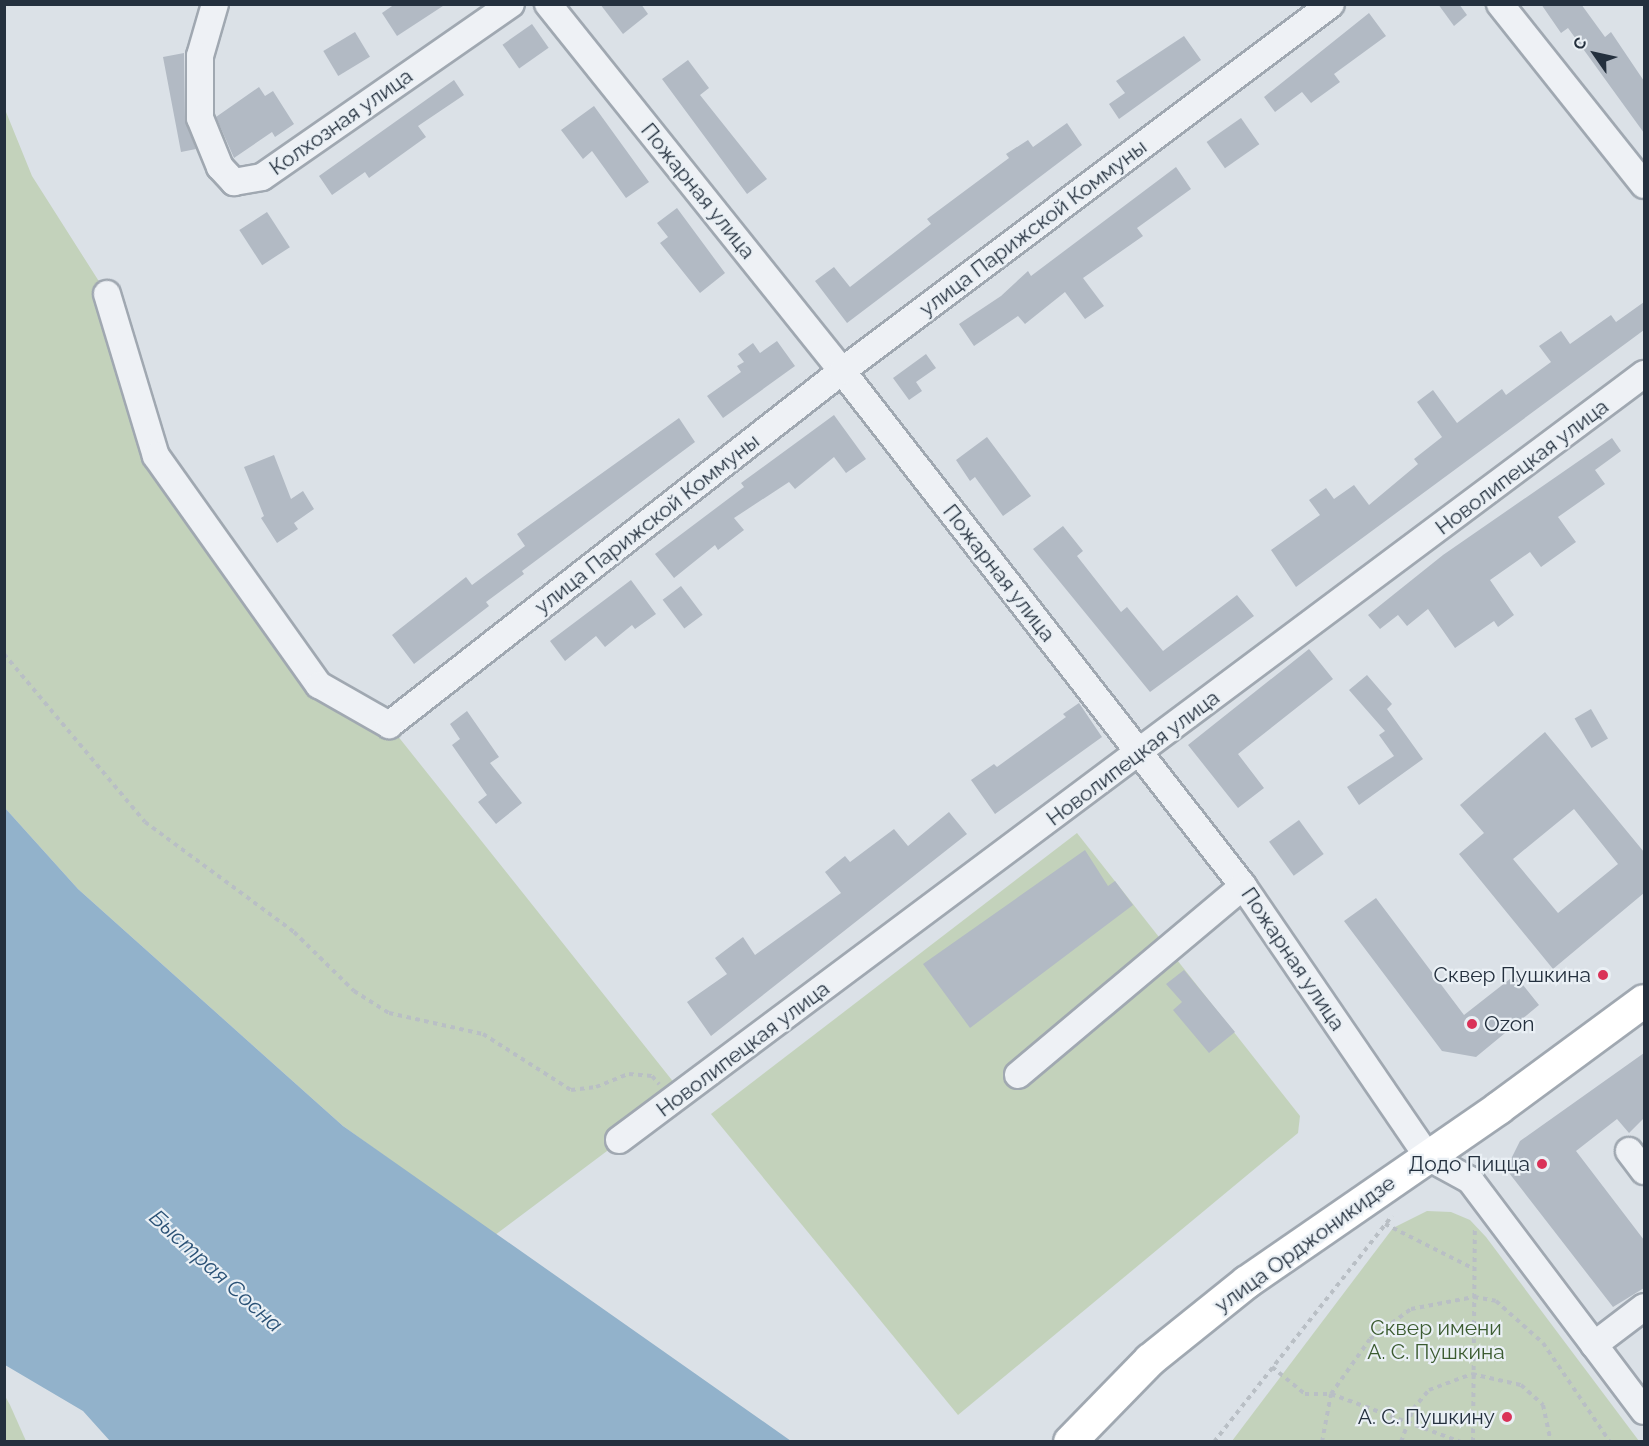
<!DOCTYPE html>
<meta charset="utf-8">
<style>
body{margin:0}
#map{position:relative;width:1649px;height:1446px;overflow:hidden;background:#dbe1e7;font-family:Raleway,sans-serif}
div>[style]{position:absolute}
[style*='--x']{left:calc(var(--x)*1px);top:calc(var(--y)*1px);width:calc(var(--w)*1px);rotate:calc(var(--a)*1deg)}
.green>*{inset:0;background:#c3d2bb}
.water>*{inset:0;background:#92b2cb}
.building>*{inset:0;background:#b2bac4;transform-origin:0 0}
.path>*{height:4px;margin-top:-2px;transform-origin:0;background:repeating-linear-gradient(90deg,#b9bfc5 0 4.5px,transparent 0 9px)}
.roads{filter:drop-shadow(2px 0 #a0a8b1) drop-shadow(-2px 0 #a0a8b1) drop-shadow(0 2px #a0a8b1) drop-shadow(0 -2px #a0a8b1)}
.minor>*{height:26px;margin:-13px;padding:0 13px;transform-origin:13px;border-radius:13px;background:#eef1f5}
.major>*{height:32px;margin:-16px;padding:0 16px;transform-origin:16px;border-radius:16px;background:#fff}
.dots>*{width:16px;height:16px;translate:-50% -50%;box-sizing:border-box;border:3px solid #eaf0f5;border-radius:50%}
span{translate:-50% -50%;white-space:nowrap;text-align:center;line-height:1.15;-webkit-text-stroke:4.5px #eaf0f5;paint-order:stroke}
.street-label{font-size:21px;color:#24303e}
.poi-label{font-size:21px;color:#24303e}
.right{translate:-100% -50%;text-align:right}
.left{translate:0 -50%;text-align:left}
.park-label{font-size:21px;color:#3b5b30}
.water-label{font-size:22px;color:#2b5276;font-style:italic}
.frame{position:absolute;inset:0;border:6px solid #24303e;pointer-events:none}
.north{position:absolute;left:1565px;top:24px;width:60px;height:60px;-webkit-text-stroke:4px #eaf0f5;paint-order:stroke;rotate:304deg;font-size:16px;font-weight:700;line-height:24px;text-align:center;color:#24303e}
.north::after{content:'';display:block;margin:auto;width:21px;height:27px;background:#24303e;clip-path:polygon(50% 0,100% 100%,50% 72%,0 100%)}
</style>
<div id="map">
<div class="green">
<div style="clip-path:polygon(4px 107px,32px 176px,107px 294px,156px 456px,319px 685px,389px 725px,683px 1094px,495px 1235px,343px 1126px,78px 889px,5px 808px)"></div>
<div style="clip-path:polygon(1077px 833px,1300px 1116px,1298px 1133px,958px 1415px,711px 1114px)"></div>
<div style="clip-path:polygon(1427px 1211px,1451px 1212px,1470px 1220px,1486px 1237px,1639px 1441px,1232px 1441px,1393px 1228px)"></div>
<div style="clip-path:polygon(5px 1396px,10px 1405px,26px 1441px,5px 1441px)"></div>
</div>
<div class="water">
<div style="clip-path:polygon(5px 808px,78px 889px,343px 1126px,791px 1441px,110px 1441px,83px 1411px,5px 1365px)"></div>
</div>
<div class="building">
<div style="clip-path:polygon(395px 4px,446px 4px,397px 36px,382px 13px)"></div>
<div style="clip-path:polygon(600px 4px,641px 4px,648px 14px,623px 34px)"></div>
<div style="clip-path:polygon(1438px 4px,1459px 4px,1467px 15px,1454px 26px)"></div>
<div style="clip-path:polygon(1541px 4px,1581px 4px,1605px 37px,1611px 32px,1644px 81px,1644px 133px,1568px 28px,1561px 33px)"></div>
<div style="clip-path:polygon(1369px 13px,1386px 36px,1334px 74px,1340px 82px,1311px 103px,1302px 92px,1275px 112px,1264px 97px)"></div>
<div style="left:532px;top:24px;width:29px;height:36px;rotate:55deg"></div>
<div style="left:355px;top:32px;width:29px;height:37px;rotate:59deg"></div>
<div style="clip-path:polygon(1184px 36px,1201px 60px,1119px 119px,1109px 104px,1125px 93px,1116px 81px)"></div>
<div style="clip-path:polygon(184px 53px,185px 118px,196px 149px,181px 152px,163px 57px)"></div>
<div style="clip-path:polygon(688px 60px,709px 88px,700px 95px,767px 179px,747px 194px,662px 79px)"></div>
<div style="clip-path:polygon(454px 80px,464px 95px,418px 126px,426px 137px,369px 178px,365px 172px,332px 195px,319px 176px)"></div>
<div style="clip-path:polygon(259px 87px,265px 96px,273px 91px,294px 124px,275px 137px,272px 132px,234px 158px,216px 117px)"></div>
<div style="clip-path:polygon(594px 106px,649px 182px,626px 198px,592px 151px,583px 159px,561px 130px)"></div>
<div style="left:1241px;top:118px;width:32px;height:42px;rotate:55deg"></div>
<div style="clip-path:polygon(1067px 123px,1082px 145px,847px 323px,815px 281px,834px 267px,850px 287px,931px 224px,927px 219px,1009px 158px,1006px 154px,1028px 140px,1033px 147px)"></div>
<div style="clip-path:polygon(1176px 167px,1191px 189px,1137px 228px,1143px 236px,1083px 278px,1104px 306px,1085px 319px,1065px 292px,1025px 324px,1018px 316px,974px 346px,959px 324px,1001px 296px,1028px 271px,1031px 276px)"></div>
<div style="clip-path:polygon(677px 208px,725px 273px,700px 293px,660px 243px,668px 237px,657px 223px)"></div>
<div style="left:267px;top:212px;width:42px;height:33px;rotate:57deg"></div>
<div style="clip-path:polygon(1644px 302px,1644px 330px,1296px 587px,1271px 550px,1320px 515px,1309px 500px,1326px 488px,1334px 499px,1354px 485px,1369px 505px,1418px 464px,1414px 459px,1442px 437px,1417px 402px,1433px 390px,1457px 423px,1502px 389px,1506px 395px,1551px 362px,1539px 346px,1561px 331px,1570px 344px,1611px 315px,1616px 322px)"></div>
<div style="clip-path:polygon(777px 341px,795px 366px,723px 418px,707px 396px,741px 372px,737px 366px,744px 362px,738px 354px,753px 343px,760px 353px)"></div>
<div style="clip-path:polygon(926px 354px,936px 368px,916px 382px,922px 391px,909px 400px,893px 378px)"></div>
<div style="clip-path:polygon(834px 415px,866px 459px,846px 473px,834px 457px,795px 489px,789px 482px,734px 518px,744px 530px,718px 550px,715px 545px,674px 578px,655px 554px,744px 487px,741px 483px)"></div>
<div style="clip-path:polygon(679px 418px,695px 442px,522px 571px,524px 574px,486px 602px,489px 606px,414px 664px,392px 635px,466px 577px,472px 585px,525px 546px,517px 534px)"></div>
<div style="clip-path:polygon(987px 437px,1031px 496px,1003px 516px,975px 477px,970px 481px,956px 460px)"></div>
<div style="clip-path:polygon(1612px 438px,1621px 451px,1595px 470px,1605px 484px,1558px 517px,1576px 542px,1541px 567px,1530px 552px,1490px 580px,1514px 615px,1498px 627px,1494px 621px,1455px 648px,1428px 609px,1407px 626px,1398px 615px,1380px 629px,1368px 615px,1443px 555px)"></div>
<div style="clip-path:polygon(274px 455px,291px 499px,303px 491px,314px 509px,294px 523px,298px 529px,277px 543px,261px 518px,264px 516px,244px 467px)"></div>
<div style="clip-path:polygon(1063px 526px,1083px 551px,1077px 556px,1121px 612px,1127px 607px,1163px 651px,1237px 595px,1254px 616px,1150px 692px,1033px 549px)"></div>
<div style="clip-path:polygon(631px 580px,656px 614px,635px 629px,632px 625px,605px 647px,596px 636px,565px 661px,550px 641px)"></div>
<div style="left:681px;top:586px;width:36px;height:23px;rotate:53deg"></div>
<div style="clip-path:polygon(1309px 649px,1333px 679px,1238px 754px,1264px 788px,1238px 808px,1188px 745px)"></div>
<div style="clip-path:polygon(1367px 675px,1392px 704px,1387px 709px,1423px 759px,1359px 805px,1347px 787px,1394px 756px,1379px 735px,1385px 731px,1349px 690px)"></div>
<div style="clip-path:polygon(1079px 703px,1102px 737px,995px 814px,971px 780px,994px 764px,997px 767px,1066px 717px,1063px 714px)"></div>
<div style="left:1591px;top:709px;width:34px;height:19px;rotate:60deg"></div>
<div style="clip-path:polygon(467px 711px,499px 757px,490px 763px,522px 803px,496px 824px,478px 802px,487px 795px,452px 745px,460px 739px,450px 724px)"></div>
<div style="clip-path:polygon(evenodd,1545px 732px,1644px 852px,1644px 893px,1553px 969px,1459px 854px,1484px 833px,1460px 805px,1545px 732px,1574px 809px,1618px 864px,1558px 913px,1513px 859px,1574px 809px)"></div>
<div style="clip-path:polygon(949px 812px,967px 834px,711px 1036px,687px 1002px,727px 974px,715px 958px,743px 937px,755px 955px,841px 893px,825px 872px,845px 856px,850px 862px,894px 829px,908px 846px)"></div>
<div style="left:1299px;top:820px;width:42px;height:37px;rotate:54deg"></div>
<div style="clip-path:polygon(1085px 850px,1108px 886px,1115px 881px,1133px 905px,970px 1028px,923px 964px)"></div>
<div style="clip-path:polygon(1376px 898px,1464px 1015px,1515px 975px,1539px 1005px,1476px 1057px,1442px 1051px,1344px 921px)"></div>
<div style="clip-path:polygon(1184px 970px,1235px 1032px,1209px 1053px,1173px 1010px,1182px 1002px,1166px 984px)"></div>
<div style="clip-path:polygon(1644px 1053px,1644px 1118px,1629px 1133px,1617px 1119px,1576px 1151px,1644px 1240px,1644px 1288px,1613px 1307px,1506px 1169px,1520px 1141px)"></div>
</div>
<div class="path">
<div style="--x:4;--y:654;--w:219;--a:50"></div>
<div style="--x:145;--y:822;--w:185;--a:36.4"></div>
<div style="--x:294;--y:932;--w:84;--a:44.5"></div>
<div style="--x:354;--y:991;--w:41;--a:32.2"></div>
<div style="--x:389;--y:1013;--w:96;--a:12.6"></div>
<div style="--x:483;--y:1034;--w:104;--a:32.5"></div>
<div style="--x:571;--y:1090;--w:25;--a:-7"></div>
<div style="--x:596;--y:1087;--w:35;--a:-22"></div>
<div style="--x:629;--y:1074;--w:23;--a:5"></div>
<div style="--x:652;--y:1076;--w:11;--a:49"></div>
<div style="--x:1385;--y:1224;--w:100;--a:26.8"></div>
<div style="--x:1272;--y:1367;--w:43;--a:39.3"></div>
<div style="--x:1305;--y:1394;--w:26;--a:0"></div>
<div style="--x:1331;--y:1394;--w:139;--a:20.3"></div>
<div style="--x:1214;--y:1442;--w:288;--a:-51.8"></div>
<div style="--x:1322;--y:1442;--w:49;--a:-79.4"></div>
<div style="--x:1331;--y:1394;--w:67;--a:-54.7"></div>
<div style="--x:1370;--y:1339;--w:51;--a:-36.2"></div>
<div style="--x:1411;--y:1309;--w:64;--a:-10.8"></div>
<div style="--x:1474;--y:1297;--w:22;--a:10"></div>
<div style="--x:1496;--y:1301;--w:63;--a:41.8"></div>
<div style="--x:1543;--y:1343;--w:120;--a:55.9"></div>
<div style="--x:1401;--y:1442;--w:35;--a:-70"></div>
<div style="--x:1413;--y:1409;--w:25;--a:-50"></div>
<div style="--x:1429;--y:1390;--w:46;--a:-20.4"></div>
<div style="--x:1472;--y:1374;--w:50;--a:12.7"></div>
<div style="--x:1521;--y:1385;--w:30;--a:42"></div>
<div style="--x:1543;--y:1405;--w:38;--a:78"></div>
<div style="--x:1473;--y:1442;--w:216;--a:-89.5"></div>
</div>
<div class="roads">
<div class="minor">
<div style="--x:215;--y:4;--w:54;--a:106.1"></div>
<div style="--x:200;--y:56;--w:62;--a:90"></div>
<div style="--x:200;--y:118;--w:53;--a:67.8"></div>
<div style="--x:220;--y:167;--w:21;--a:47"></div>
<div style="--x:234;--y:182;--w:28;--a:-10"></div>
<div style="--x:262;--y:177;--w:303;--a:-34.8"></div>
<div style="--x:548;--y:4;--w:470;--a:51.3"></div>
<div style="--x:842;--y:371;--w:653;--a:52.09"></div>
<div style="--x:1243;--y:886;--w:328;--a:55.7"></div>
<div style="--x:1428;--y:1157;--w:48;--a:28.7"></div>
<div style="--x:1470;--y:1180;--w:289;--a:53"></div>
<div style="--x:1500;--y:4;--w:231;--a:51.5"></div>
<div style="--x:107;--y:294;--w:169;--a:73.2"></div>
<div style="--x:156;--y:456;--w:281;--a:54.6"></div>
<div style="--x:319;--y:685;--w:81;--a:29.7"></div>
<div style="--x:389;--y:725;--w:575;--a:-38.01"></div>
<div style="--x:842;--y:371;--w:611;--a:-36.89"></div>
<div style="--x:1018;--y:1075;--w:294;--a:-40"></div>
<div style="--x:619;--y:1140;--w:1280;--a:-36.77"></div>
<div style="--x:1629;--y:1151;--w:25;--a:53"></div>
<div style="--x:1594;--y:1345;--w:63;--a:-37.2"></div>
</div>
<div class="major">
<div style="--x:1070;--y:1442;--w:115;--a:-45.7"></div>
<div style="--x:1150;--y:1360;--w:124;--a:-38.8"></div>
<div style="--x:1247;--y:1282;--w:306;--a:-34.6"></div>
<div style="--x:1499;--y:1108;--w:180;--a:-36.4"></div>
</div>
</div>
<div class="dots">
<div style="left:1603px;top:975px;background:#da3258"></div>
<div style="left:1472px;top:1024px;background:#da3258"></div>
<div style="left:1542px;top:1164px;background:#da3258"></div>
<div style="left:1507px;top:1417px;background:#da3258"></div>
</div>
<div class="street-label">
<span style="left:341px;top:122px;rotate:-35deg">Колхозная улица</span>
<span style="left:698px;top:191px;rotate:51deg">Пожарная улица</span>
<span style="left:1033px;top:228px;rotate:-37deg">улица Парижской Коммуны</span>
<span style="left:1522px;top:467px;rotate:-37deg">Новолипецкая улица</span>
<span style="left:647px;top:524px;rotate:-38deg">улица Парижской Коммуны</span>
<span style="left:999px;top:573px;rotate:52deg">Пожарная улица</span>
<span style="left:1133px;top:758px;rotate:-37deg">Новолипецкая улица</span>
<span style="left:1293px;top:959px;rotate:56deg">Пожарная улица</span>
<span style="left:743px;top:1049px;rotate:-37deg">Новолипецкая улица</span>
<span style="left:1305px;top:1244px;rotate:-36deg">улица Орджоникидзе</span>
</div>
<div class="poi-label">
<span class="right" style="left:1591px;top:975px">Сквер Пушкина</span>
<span class="left" style="left:1484px;top:1024px">Ozon</span>
<span class="right" style="left:1530px;top:1164px">Додо Пицца</span>
<span class="right" style="left:1495px;top:1417px">А. С. Пушкину</span>
</div>
<div class="park-label">
<span style="left:1436px;top:1340px">Сквер имени<br>А. С. Пушкина</span>
</div>
<div class="water-label">
<span style="left:216px;top:1271px;rotate:42deg">Быстрая Сосна</span>
</div>
<div class="frame"></div>
<div class="north">С</div>
</div>
